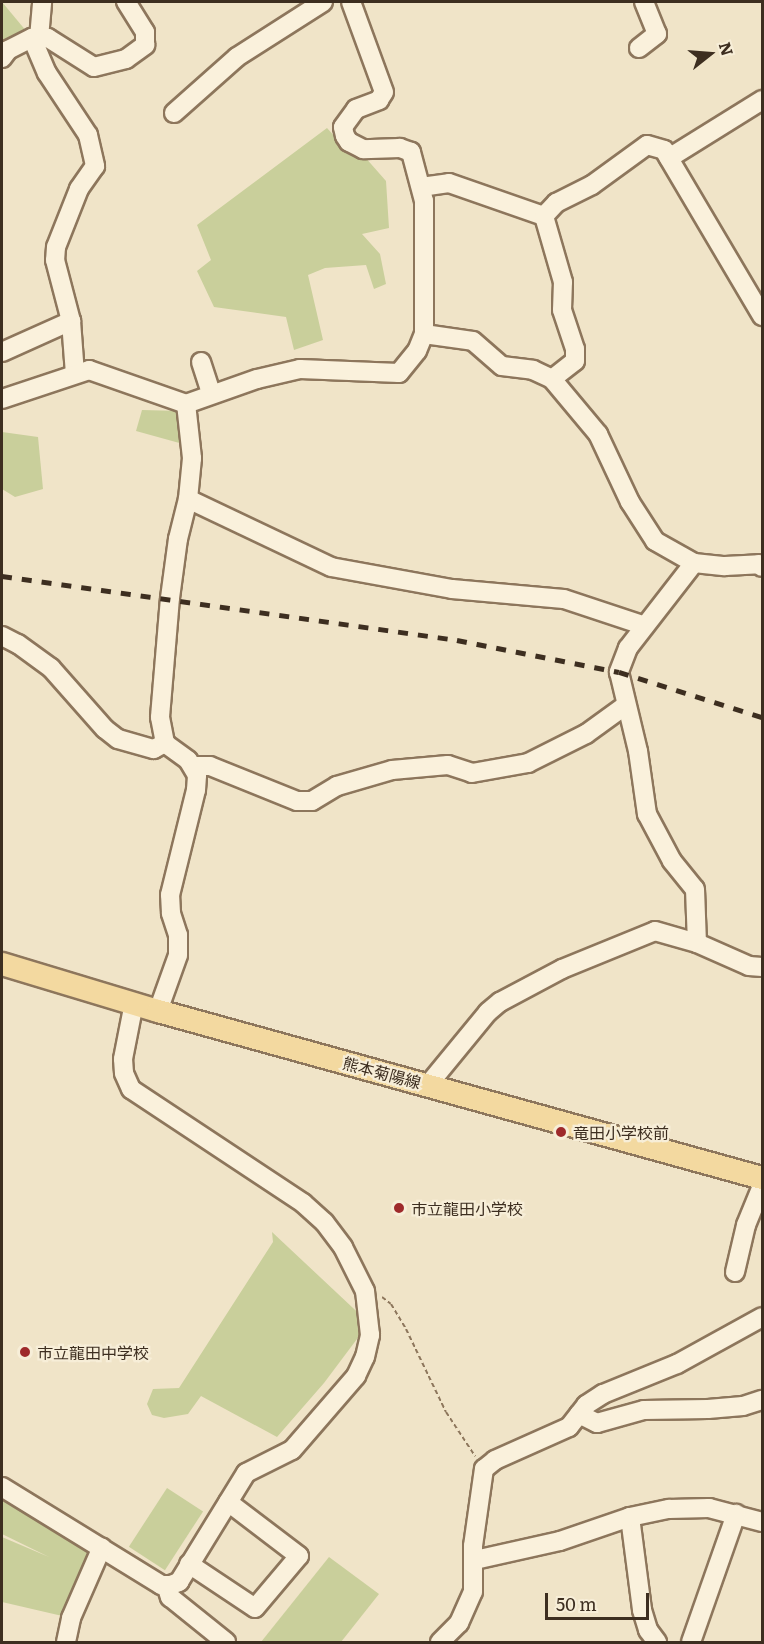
<!DOCTYPE html>
<meta charset="utf-8">
<style>
body{margin:0}
#map{position:relative;width:764px;height:1644px;overflow:hidden;background:#f0e4c8;font-family:Literata,"Noto Sans JP",serif}
div>[style]{position:absolute}
[style*='--x']{left:calc(var(--x)*1px);top:calc(var(--y)*1px);width:calc(var(--w)*1px);rotate:calc(var(--a)*1deg)}
.green>*{inset:0;background:#c9cf9b;transform-origin:0 0}
.path>*{height:2px;margin-top:-1px;transform-origin:0;background:repeating-linear-gradient(90deg,#8d765c 0 4.5px,transparent 0 7.5px)}
.roads{filter:drop-shadow(2px 0 #8d765c) drop-shadow(-2px 0 #8d765c) drop-shadow(0 2px #8d765c) drop-shadow(0 -2px #8d765c)}
.minor>*{height:18px;margin:-9px;padding:0 9px;transform-origin:9px;border-radius:9px;background:#faf1dc}
.major>*{height:22px;margin:-11px;padding:0 11px;transform-origin:11px;border-radius:11px;background:#f3d9a0}
.rail>*{height:4.5px;margin-top:-2.25px;transform-origin:0;background:repeating-linear-gradient(90deg,#3d2e20 0 10px,transparent 0 20px)}
.dots>*{width:16px;height:16px;translate:-50% -50%;box-sizing:border-box;border:3px solid #f7eed8;border-radius:50%}
span{translate:-50% -50%;white-space:nowrap;text-align:center;line-height:1.15;-webkit-text-stroke:4.5px #f7eed8;paint-order:stroke}
.street-label{font-size:16px;color:#3d2e20}
.poi-label{font-size:16px;color:#3d2e20}
.left{translate:0 -50%;text-align:left}
.frame{position:absolute;inset:0;border:3px solid #3d2e20;pointer-events:none}
.north{position:absolute;left:680px;top:24px;width:60px;height:60px;-webkit-text-stroke:4px #f7eed8;paint-order:stroke;rotate:73deg;font-size:16px;font-weight:700;line-height:24px;text-align:center;color:#3d2e20}
.north::after{content:'';display:block;margin:auto;width:21px;height:27px;background:#3d2e20;clip-path:polygon(50% 0,100% 100%,50% 72%,0 100%)}
.scale{position:absolute;left:545px;top:1593px;width:104px;height:27px;box-sizing:border-box;border:3px solid #3d2e20;border-top:0;padding-left:8px;font-size:18px;line-height:21px;white-space:nowrap;color:#3d2e20;-webkit-text-stroke:4px #f7eed8;paint-order:stroke}
</style>
<div id="map">
<div class="green">
<div style="clip-path:polygon(2px 2px,32px 38px,2px 58px)"></div>
<div style="clip-path:polygon(327px 128px,337px 139px,364px 156px,386px 181px,389px 228px,362px 234px,380px 254px,386px 284px,374px 289px,366px 265px,325px 268px,308px 275px,323px 340px,294px 350px,286px 317px,214px 307px,197px 271px,211px 260px,197px 225px)"></div>
<div style="clip-path:polygon(142px 410px,180px 411px,183px 444px,136px 431px)"></div>
<div style="clip-path:polygon(2px 432px,38px 437px,43px 489px,15px 497px,2px 489px)"></div>
<div style="clip-path:polygon(272px 1232px,369px 1323px,324px 1383px,277px 1437px,201px 1396px,188px 1414px,164px 1418px,152px 1415px,147px 1404px,153px 1389px,179px 1388px,273px 1242px)"></div>
<div style="left:167px;top:1488px;width:43px;height:70px;rotate:33deg"></div>
<div style="clip-path:polygon(2px 1490px,102px 1547px,71px 1618px,2px 1602px,2px 1537px,49px 1557px,2px 1534px)"></div>
<div style="clip-path:polygon(329px 1557px,379px 1594px,341px 1642px,261px 1642px)"></div>
</div>
<div class="path">
<div style="--x:382;--y:1297;--w:11;--a:38"></div>
<div style="--x:391;--y:1304;--w:29;--a:59"></div>
<div style="--x:406;--y:1329;--w:92;--a:64.3"></div>
<div style="--x:446;--y:1412;--w:53;--a:56.6"></div>
</div>
<div class="roads">
<div class="minor">
<div style="--x:32;--y:38;--w:38;--a:67"></div>
<div style="--x:47;--y:73;--w:74;--a:56.5"></div>
<div style="--x:88;--y:135;--w:32;--a:77"></div>
<div style="--x:95;--y:166;--w:28;--a:125"></div>
<div style="--x:79;--y:189;--w:62;--a:111.6"></div>
<div style="--x:56;--y:247;--w:13;--a:94"></div>
<div style="--x:55;--y:260;--w:63;--a:75.3"></div>
<div style="--x:71;--y:321;--w:53;--a:85.7"></div>
<div style="--x:39;--y:38;--w:36;--a:-85"></div>
<div style="--x:639;--y:48;--w:23;--a:-38"></div>
<div style="--x:657;--y:34;--w:35;--a:-112"></div>
<div style="--x:2;--y:58;--w:10;--a:-53"></div>
<div style="--x:8;--y:50;--w:27;--a:-27"></div>
<div style="--x:32;--y:38;--w:16;--a:0"></div>
<div style="--x:48;--y:38;--w:54;--a:32.2"></div>
<div style="--x:94;--y:67;--w:33;--a:-14"></div>
<div style="--x:126;--y:59;--w:24;--a:-36"></div>
<div style="--x:145;--y:45;--w:13;--a:-90"></div>
<div style="--x:145;--y:32;--w:36;--a:-122"></div>
<div style="--x:174;--y:113;--w:84;--a:-41.6"></div>
<div style="--x:237;--y:57;--w:102;--a:-32.6"></div>
<div style="--x:669;--y:158;--w:110;--a:-31.9"></div>
<div style="--x:421;--y:187;--w:28;--a:-8"></div>
<div style="--x:449;--y:183;--w:101;--a:19.2"></div>
<div style="--x:424;--y:334;--w:49;--a:8.1"></div>
<div style="--x:473;--y:341;--w:38;--a:41"></div>
<div style="--x:502;--y:366;--w:31;--a:7"></div>
<div style="--x:533;--y:370;--w:21;--a:25"></div>
<div style="--x:552;--y:379;--w:72;--a:50.1"></div>
<div style="--x:598;--y:434;--w:75;--a:64.8"></div>
<div style="--x:630;--y:502;--w:46;--a:57.3"></div>
<div style="--x:655;--y:541;--w:45;--a:29.4"></div>
<div style="--x:694;--y:563;--w:31;--a:6"></div>
<div style="--x:725;--y:566;--w:34;--a:-3"></div>
<div style="--x:759;--y:564;--w:4;--a:45"></div>
<div style="--x:2;--y:352;--w:76;--a:-24.2"></div>
<div style="--x:201;--y:362;--w:33;--a:72"></div>
<div style="--x:552;--y:379;--w:29;--a:-38"></div>
<div style="--x:575;--y:361;--w:12;--a:-90"></div>
<div style="--x:575;--y:349;--w:41;--a:-108.4"></div>
<div style="--x:562;--y:310;--w:28;--a:-88"></div>
<div style="--x:563;--y:282;--w:69;--a:-106.1"></div>
<div style="--x:544;--y:216;--w:18;--a:-47"></div>
<div style="--x:556;--y:203;--w:40;--a:-26.6"></div>
<div style="--x:592;--y:185;--w:68;--a:-36"></div>
<div style="--x:647;--y:145;--w:18;--a:16"></div>
<div style="--x:664;--y:150;--w:193;--a:59.4"></div>
<div style="--x:2;--y:399;--w:92;--a:-18.4"></div>
<div style="--x:89;--y:370;--w:103;--a:19.3"></div>
<div style="--x:186;--y:404;--w:75;--a:-19.4"></div>
<div style="--x:257;--y:379;--w:44;--a:-13.1"></div>
<div style="--x:300;--y:369;--w:99;--a:2.3"></div>
<div style="--x:399;--y:373;--w:28;--a:-51"></div>
<div style="--x:417;--y:351;--w:18;--a:-68"></div>
<div style="--x:424;--y:334;--w:133;--a:-90"></div>
<div style="--x:424;--y:201;--w:51;--a:-104.9"></div>
<div style="--x:411;--y:152;--w:12;--a:-160"></div>
<div style="--x:400;--y:148;--w:37;--a:178"></div>
<div style="--x:363;--y:149;--w:16;--a:-153"></div>
<div style="--x:349;--y:142;--w:7;--a:-124"></div>
<div style="--x:345;--y:136;--w:9;--a:-103"></div>
<div style="--x:343;--y:127;--w:22;--a:-54"></div>
<div style="--x:356;--y:109;--w:25;--a:-21"></div>
<div style="--x:379;--y:100;--w:9;--a:-58"></div>
<div style="--x:384;--y:92;--w:96;--a:-110.1"></div>
<div style="--x:188;--y:499;--w:158;--a:25.4"></div>
<div style="--x:331;--y:567;--w:123;--a:10.3"></div>
<div style="--x:452;--y:589;--w:112;--a:5.1"></div>
<div style="--x:564;--y:599;--w:85;--a:18.4"></div>
<div style="--x:694;--y:563;--w:108;--a:127.8"></div>
<div style="--x:628;--y:648;--w:26;--a:111"></div>
<div style="--x:619;--y:672;--w:81;--a:76.5"></div>
<div style="--x:638;--y:751;--w:64;--a:81.9"></div>
<div style="--x:647;--y:814;--w:53;--a:62"></div>
<div style="--x:672;--y:861;--w:36;--a:51"></div>
<div style="--x:695;--y:889;--w:54;--a:87.9"></div>
<div style="--x:2;--y:636;--w:18;--a:27"></div>
<div style="--x:18;--y:644;--w:41;--a:36"></div>
<div style="--x:51;--y:668;--w:81;--a:48.5"></div>
<div style="--x:105;--y:729;--w:16;--a:38"></div>
<div style="--x:118;--y:739;--w:37;--a:16"></div>
<div style="--x:154;--y:749;--w:13;--a:-29"></div>
<div style="--x:194;--y:766;--w:16;--a:0"></div>
<div style="--x:210;--y:766;--w:94;--a:21.9"></div>
<div style="--x:297;--y:801;--w:15;--a:0"></div>
<div style="--x:312;--y:801;--w:29;--a:-31"></div>
<div style="--x:337;--y:786;--w:57;--a:-16.2"></div>
<div style="--x:392;--y:770;--w:56;--a:-5.1"></div>
<div style="--x:448;--y:765;--w:25;--a:18"></div>
<div style="--x:472;--y:773;--w:57;--a:-10.1"></div>
<div style="--x:528;--y:763;--w:65;--a:-26.6"></div>
<div style="--x:586;--y:734;--w:49;--a:-35.9"></div>
<div style="--x:158;--y:1011;--w:59;--a:-70.3"></div>
<div style="--x:178;--y:955;--w:20;--a:-90"></div>
<div style="--x:178;--y:935;--w:23;--a:-108"></div>
<div style="--x:171;--y:913;--w:18;--a:-93"></div>
<div style="--x:170;--y:895;--w:108;--a:-76.1"></div>
<div style="--x:196;--y:790;--w:15;--a:-86"></div>
<div style="--x:197;--y:775;--w:17;--a:-121"></div>
<div style="--x:188;--y:760;--w:29;--a:-144"></div>
<div style="--x:165;--y:743;--w:26;--a:-101"></div>
<div style="--x:160;--y:717;--w:119;--a:-85.2"></div>
<div style="--x:170;--y:598;--w:60;--a:-82.3"></div>
<div style="--x:178;--y:539;--w:41;--a:-76"></div>
<div style="--x:188;--y:499;--w:41;--a:-84.4"></div>
<div style="--x:192;--y:458;--w:54;--a:-96.3"></div>
<div style="--x:428;--y:1085;--w:94;--a:-50.6"></div>
<div style="--x:488;--y:1012;--w:16;--a:-40"></div>
<div style="--x:500;--y:1002;--w:70;--a:-28"></div>
<div style="--x:562;--y:969;--w:100;--a:-22.2"></div>
<div style="--x:655;--y:931;--w:44;--a:15.9"></div>
<div style="--x:697;--y:943;--w:57;--a:23.9"></div>
<div style="--x:749;--y:966;--w:13;--a:4"></div>
<div style="--x:735;--y:1272;--w:48;--a:-76.8"></div>
<div style="--x:746;--y:1225;--w:42;--a:-67.7"></div>
<div style="--x:579;--y:1414;--w:20;--a:27"></div>
<div style="--x:597;--y:1423;--w:49;--a:-15.5"></div>
<div style="--x:644;--y:1410;--w:64;--a:-0.9"></div>
<div style="--x:708;--y:1409;--w:35;--a:-5"></div>
<div style="--x:743;--y:1406;--w:20;--a:-18"></div>
<div style="--x:2;--y:1487;--w:187;--a:31.6"></div>
<div style="--x:161;--y:1585;--w:10;--a:0"></div>
<div style="--x:171;--y:1585;--w:9;--a:-21"></div>
<div style="--x:179;--y:1582;--w:128;--a:-58.4"></div>
<div style="--x:246;--y:1473;--w:51;--a:-26.6"></div>
<div style="--x:292;--y:1450;--w:98;--a:-49.1"></div>
<div style="--x:356;--y:1376;--w:21;--a:-65"></div>
<div style="--x:365;--y:1357;--w:23;--a:-77"></div>
<div style="--x:370;--y:1335;--w:44;--a:-96.5"></div>
<div style="--x:365;--y:1291;--w:49;--a:-116.6"></div>
<div style="--x:343;--y:1247;--w:31;--a:-127"></div>
<div style="--x:324;--y:1222;--w:28;--a:-138"></div>
<div style="--x:303;--y:1203;--w:206;--a:-146.5"></div>
<div style="--x:131;--y:1089;--w:17;--a:-114"></div>
<div style="--x:124;--y:1073;--w:14;--a:-94"></div>
<div style="--x:123;--y:1059;--w:57;--a:-78.9"></div>
<div style="--x:630;--y:1517;--w:94;--a:82.6"></div>
<div style="--x:642;--y:1610;--w:21;--a:73"></div>
<div style="--x:648;--y:1630;--w:15;--a:53"></div>
<div style="--x:475;--y:1560;--w:87;--a:-12.6"></div>
<div style="--x:560;--y:1541;--w:74;--a:-18.9"></div>
<div style="--x:630;--y:1517;--w:40;--a:-12"></div>
<div style="--x:669;--y:1509;--w:40;--a:-1.4"></div>
<div style="--x:709;--y:1508;--w:55;--a:14.8"></div>
<div style="--x:189;--y:1564;--w:79;--a:33.7"></div>
<div style="--x:255;--y:1608;--w:68;--a:-49.8"></div>
<div style="--x:299;--y:1556;--w:89;--a:-142.7"></div>
<div style="--x:166;--y:1585;--w:13;--a:72"></div>
<div style="--x:170;--y:1597;--w:72;--a:38.8"></div>
<div style="--x:66;--y:1642;--w:25;--a:-78"></div>
<div style="--x:71;--y:1618;--w:77;--a:-66.4"></div>
<div style="--x:440;--y:1642;--w:27;--a:-45"></div>
<div style="--x:459;--y:1623;--w:34;--a:-66"></div>
<div style="--x:473;--y:1592;--w:46;--a:-90"></div>
<div style="--x:473;--y:1546;--w:78;--a:-81.9"></div>
<div style="--x:484;--y:1469;--w:14;--a:-39"></div>
<div style="--x:495;--y:1460;--w:81;--a:-24"></div>
<div style="--x:569;--y:1427;--w:28;--a:-52"></div>
<div style="--x:586;--y:1405;--w:20;--a:-33"></div>
<div style="--x:603;--y:1394;--w:80;--a:-22.1"></div>
<div style="--x:677;--y:1364;--w:97;--a:-28.9"></div>
<div style="--x:691;--y:1642;--w:136;--a:-70.6"></div>
</div>
<div class="major">
<div style="--x:2;--y:964;--w:163;--a:16.8"></div>
<div style="--x:158;--y:1011;--w:627;--a:15.46"></div>
</div>
</div>
<div class="rail">
<div style="--x:2;--y:576;--w:459;--a:8"></div>
<div style="--x:457;--y:640;--w:165;--a:11.2"></div>
<div style="--x:619;--y:672;--w:150;--a:17.5"></div>
</div>
<div class="dots">
<div style="left:561px;top:1132px;background:#9e2a2b"></div>
<div style="left:399px;top:1208px;background:#9e2a2b"></div>
<div style="left:25px;top:1352px;background:#9e2a2b"></div>
</div>
<div class="street-label">
<span style="left:382px;top:1072px;rotate:15deg">熊本菊陽線</span>
</div>
<div class="poi-label">
<span class="left" style="left:573px;top:1132px">竜田小学校前</span>
<span class="left" style="left:411px;top:1208px">市立龍田小学校</span>
<span class="left" style="left:37px;top:1352px">市立龍田中学校</span>
</div>
<div class="frame"></div>
<div class="north">N</div>
<div class="scale">50 m</div>
</div>
